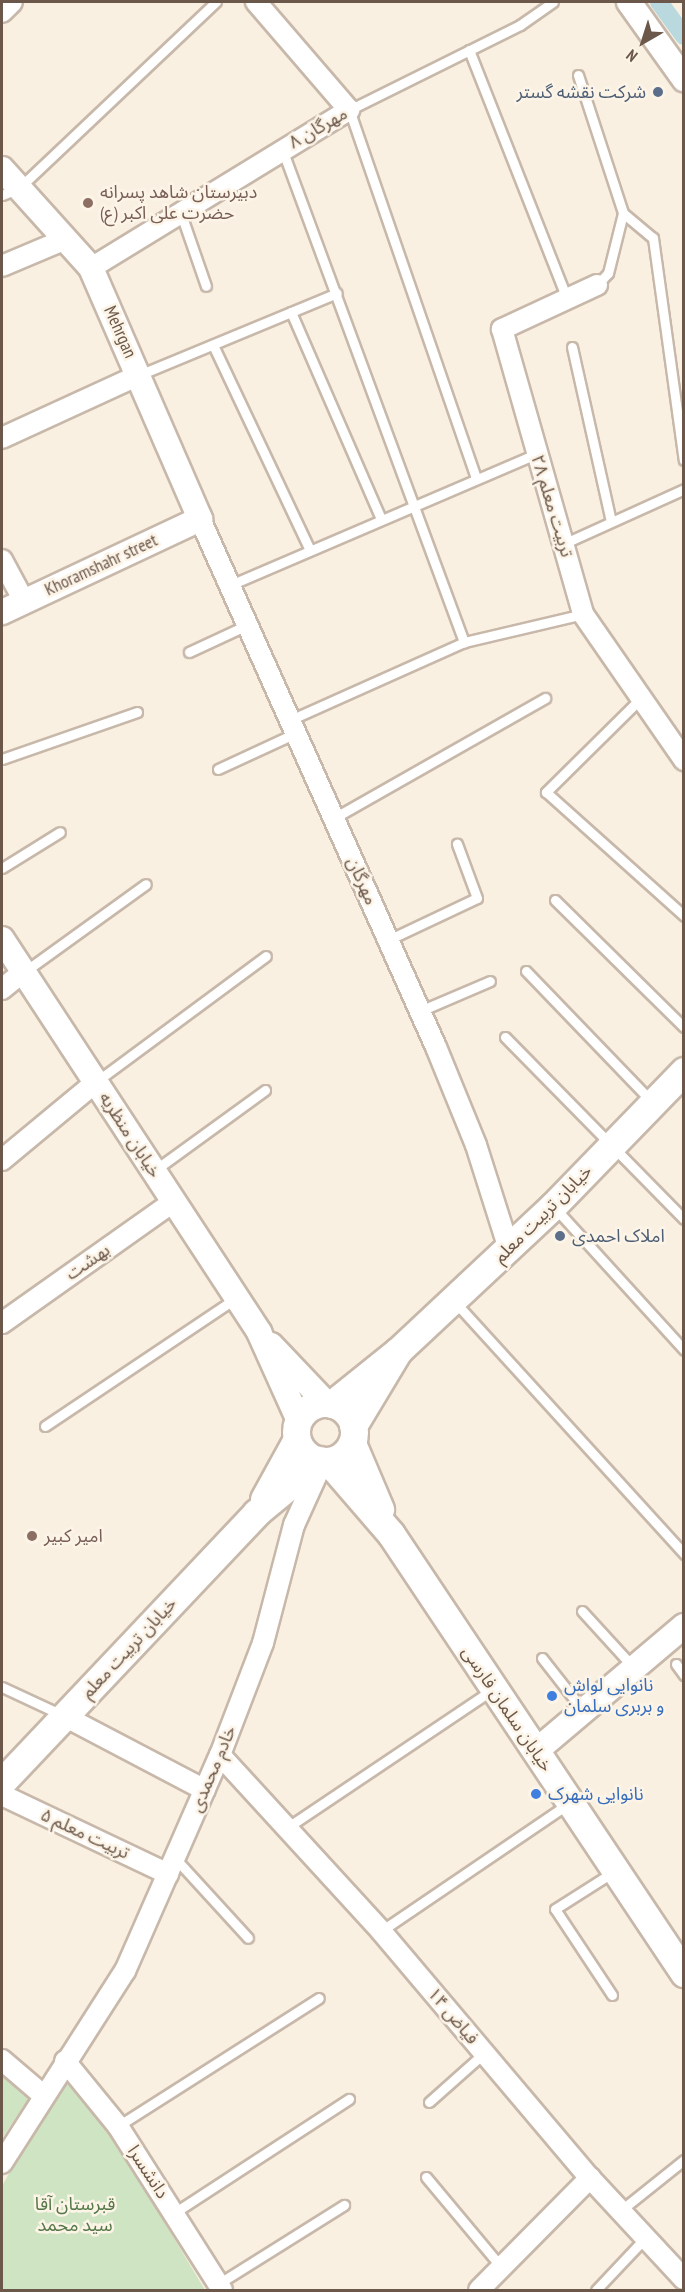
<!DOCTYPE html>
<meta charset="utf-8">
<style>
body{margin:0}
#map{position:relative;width:685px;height:2292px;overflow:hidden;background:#f9f0e1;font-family:"PT Sans Narrow","Noto Sans Arabic",sans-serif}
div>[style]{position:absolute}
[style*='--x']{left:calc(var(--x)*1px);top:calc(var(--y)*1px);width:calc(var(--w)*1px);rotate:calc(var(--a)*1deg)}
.green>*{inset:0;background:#cfe4c2}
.canal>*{height:18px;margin:-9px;padding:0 9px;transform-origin:9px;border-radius:9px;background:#b9d9df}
.roads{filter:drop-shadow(2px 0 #c7b8aa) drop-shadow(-2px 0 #c7b8aa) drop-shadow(0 2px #c7b8aa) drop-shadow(0 -2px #c7b8aa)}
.service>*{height:9px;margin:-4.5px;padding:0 4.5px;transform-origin:4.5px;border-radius:4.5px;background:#fff}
.minor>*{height:20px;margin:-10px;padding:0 10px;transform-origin:10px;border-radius:10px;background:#fff}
.tertiary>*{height:24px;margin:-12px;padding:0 12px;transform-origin:12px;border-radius:12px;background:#fff}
.secondary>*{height:27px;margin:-13.5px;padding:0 13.5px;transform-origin:13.5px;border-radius:13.5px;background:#fff}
.secondary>.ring{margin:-13.5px;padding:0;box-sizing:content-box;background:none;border:27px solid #fff;border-radius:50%}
.dots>*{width:16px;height:16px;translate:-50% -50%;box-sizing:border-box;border:3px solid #fcf4e7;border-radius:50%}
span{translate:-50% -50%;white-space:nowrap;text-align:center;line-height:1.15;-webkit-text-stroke:5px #fcf4e7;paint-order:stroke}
.service-label{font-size:18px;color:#4e5e75}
.right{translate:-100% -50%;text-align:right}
.left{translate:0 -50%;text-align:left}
.street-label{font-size:18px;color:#6c584b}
.education-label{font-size:18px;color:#785e54}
.shop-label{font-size:18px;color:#366cbe}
.park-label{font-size:18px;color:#547748}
.frame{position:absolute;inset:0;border:3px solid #6c584b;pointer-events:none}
.north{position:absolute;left:613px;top:12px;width:60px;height:60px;-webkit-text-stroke:4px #fcf4e7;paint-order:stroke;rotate:219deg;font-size:16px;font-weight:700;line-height:24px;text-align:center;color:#6c584b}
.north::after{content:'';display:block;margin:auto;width:21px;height:27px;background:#6c584b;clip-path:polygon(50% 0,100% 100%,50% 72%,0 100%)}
</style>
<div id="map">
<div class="green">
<div style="clip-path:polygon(2px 2066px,33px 2093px,2px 2138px)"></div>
<div style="clip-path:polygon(64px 2076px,120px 2148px,205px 2290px,2px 2290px,2px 2186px)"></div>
</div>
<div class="canal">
<div style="--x:659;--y:2;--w:42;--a:53.7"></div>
</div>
<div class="roads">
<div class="service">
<div style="--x:469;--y:50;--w:268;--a:68.5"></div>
<div style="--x:578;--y:75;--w:145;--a:71.9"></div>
<div style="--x:623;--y:213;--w:62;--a:104"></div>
<div style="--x:608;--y:273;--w:16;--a:133"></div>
<div style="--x:282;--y:149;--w:526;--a:69.74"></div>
<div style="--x:2;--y:195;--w:18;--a:-22"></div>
<div style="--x:19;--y:188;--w:271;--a:-43.4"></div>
<div style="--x:623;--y:213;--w:39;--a:40"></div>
<div style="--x:653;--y:238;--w:224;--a:82.1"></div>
<div style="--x:181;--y:214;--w:76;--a:70.9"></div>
<div style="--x:291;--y:312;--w:226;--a:66.5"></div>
<div style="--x:213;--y:345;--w:227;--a:64.7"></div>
<div style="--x:572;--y:347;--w:179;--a:77.4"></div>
<div style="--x:139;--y:375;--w:214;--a:-22.5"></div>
<div style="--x:476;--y:478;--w:389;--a:-109"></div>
<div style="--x:349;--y:110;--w:191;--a:-26.4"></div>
<div style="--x:520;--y:25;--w:40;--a:-34.9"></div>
<div style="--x:563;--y:544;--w:133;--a:-24.4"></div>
<div style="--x:230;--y:585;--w:333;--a:-23.2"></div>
<div style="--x:189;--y:652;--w:64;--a:-25"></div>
<div style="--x:641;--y:698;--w:134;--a:135.3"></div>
<div style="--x:546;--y:792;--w:186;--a:41.9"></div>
<div style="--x:290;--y:720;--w:191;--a:-24.1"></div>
<div style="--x:464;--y:642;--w:122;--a:-13.2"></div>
<div style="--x:2;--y:759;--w:143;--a:-19.2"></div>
<div style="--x:218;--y:769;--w:86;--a:-24.8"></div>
<div style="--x:334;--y:818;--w:243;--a:-29.6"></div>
<div style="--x:2;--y:868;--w:68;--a:-31.8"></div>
<div style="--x:555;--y:900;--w:181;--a:44.6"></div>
<div style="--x:388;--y:940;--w:98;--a:-25.3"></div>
<div style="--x:477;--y:898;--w:58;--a:-110.3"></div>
<div style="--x:526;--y:971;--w:180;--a:46.1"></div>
<div style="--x:24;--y:972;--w:150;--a:-35.8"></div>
<div style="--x:420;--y:1011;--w:76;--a:-23.2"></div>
<div style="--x:505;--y:1037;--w:255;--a:45.5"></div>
<div style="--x:97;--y:1081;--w:210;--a:-36.5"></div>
<div style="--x:155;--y:1170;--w:136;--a:-36"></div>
<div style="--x:555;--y:1208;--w:192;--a:47.7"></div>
<div style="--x:455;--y:1302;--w:341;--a:47.7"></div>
<div style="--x:45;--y:1426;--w:229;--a:-33.8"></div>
<div style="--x:582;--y:1611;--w:77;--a:47.6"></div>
<div style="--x:542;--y:1658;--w:65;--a:51.9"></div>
<div style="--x:676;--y:1664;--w:14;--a:54"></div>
<div style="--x:2;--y:1687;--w:66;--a:25"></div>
<div style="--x:288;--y:1827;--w:247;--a:-33.9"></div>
<div style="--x:175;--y:1858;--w:108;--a:47.6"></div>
<div style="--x:381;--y:1931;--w:226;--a:-34.2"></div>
<div style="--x:612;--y:1995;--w:103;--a:-123.5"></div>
<div style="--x:555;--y:1909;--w:69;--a:-32.5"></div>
<div style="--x:429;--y:2102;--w:74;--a:-41.7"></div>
<div style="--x:118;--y:2126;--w:238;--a:-32.5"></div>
<div style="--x:426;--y:2177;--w:119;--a:50.1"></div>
<div style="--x:620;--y:2211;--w:82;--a:-38.6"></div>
<div style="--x:174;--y:2213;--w:209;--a:-33.1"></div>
<div style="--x:218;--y:2284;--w:149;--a:-32.1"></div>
<div style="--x:596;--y:2290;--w:71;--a:-46.7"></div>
</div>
<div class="minor">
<div style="--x:2;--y:12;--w:14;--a:-45"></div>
<div style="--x:2;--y:266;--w:69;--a:-22.9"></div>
<div style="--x:91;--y:268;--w:303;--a:-31.5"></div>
<div style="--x:349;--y:110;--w:143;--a:-130.7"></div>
<div style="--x:597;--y:285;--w:105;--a:155.1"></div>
<div style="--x:502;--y:329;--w:296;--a:74.1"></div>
<div style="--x:583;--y:614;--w:178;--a:55.3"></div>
<div style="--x:2;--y:438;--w:151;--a:-24.7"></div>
<div style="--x:200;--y:519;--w:578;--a:65.92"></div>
<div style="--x:436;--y:1047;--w:106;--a:67.8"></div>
<div style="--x:476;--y:1145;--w:109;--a:72.4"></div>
<div style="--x:2;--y:560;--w:47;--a:61.8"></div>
<div style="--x:2;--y:989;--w:27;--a:-39"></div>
<div style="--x:2;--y:1160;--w:122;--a:-39.7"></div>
<div style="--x:2;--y:1323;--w:211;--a:-35.3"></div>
<div style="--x:64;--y:1716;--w:159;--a:27.7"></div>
<div style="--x:220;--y:1755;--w:239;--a:47.5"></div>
<div style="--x:381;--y:1931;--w:324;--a:49.8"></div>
<div style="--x:590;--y:2178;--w:138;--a:47.1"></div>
<div style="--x:2;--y:1795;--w:184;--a:25.4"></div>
<div style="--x:2;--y:2060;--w:54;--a:40.5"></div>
<div style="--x:65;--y:2061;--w:84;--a:50.8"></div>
<div style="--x:118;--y:2126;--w:194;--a:57.6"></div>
<div style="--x:2;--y:2163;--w:228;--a:-57.4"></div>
<div style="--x:125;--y:1971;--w:236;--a:-66.3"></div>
<div style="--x:220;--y:1755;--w:120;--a:-69"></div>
<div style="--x:263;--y:1643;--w:122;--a:-75.3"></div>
<div style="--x:294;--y:1525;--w:70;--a:-65.6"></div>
<div style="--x:479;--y:2290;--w:158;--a:-45.3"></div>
</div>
<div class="tertiary">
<div style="--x:629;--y:2;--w:95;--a:54.5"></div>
<div style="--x:2;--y:169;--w:133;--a:48"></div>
<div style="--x:91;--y:268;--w:274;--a:66.5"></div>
<div style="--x:200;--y:519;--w:219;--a:154.8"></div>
<div style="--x:2;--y:939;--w:470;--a:56.8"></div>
<div style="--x:259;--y:1332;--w:98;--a:65.8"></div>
<div style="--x:271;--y:1345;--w:81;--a:46.5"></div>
<div style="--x:536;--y:1751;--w:194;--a:-40.2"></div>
</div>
<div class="secondary">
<div style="--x:398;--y:1351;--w:212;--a:-43.1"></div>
<div style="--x:553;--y:1206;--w:188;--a:-45.9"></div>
<div class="ring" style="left:296px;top:1403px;width:31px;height:31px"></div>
<div style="--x:332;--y:1404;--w:85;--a:-38.8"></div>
<div style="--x:398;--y:1351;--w:87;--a:121"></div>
<div style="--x:352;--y:1443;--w:72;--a:67"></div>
<div style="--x:328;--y:1461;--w:96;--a:49.2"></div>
<div style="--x:391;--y:1534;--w:528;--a:56.28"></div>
<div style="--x:264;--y:1499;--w:68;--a:-61.2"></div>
<div style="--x:2;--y:1782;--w:370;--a:-46.6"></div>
<div style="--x:256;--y:1513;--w:83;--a:-39.6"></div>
</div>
</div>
<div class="dots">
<div style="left:658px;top:92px;background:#5c6f8a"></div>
<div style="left:88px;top:203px;background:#8d6e63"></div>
<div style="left:560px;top:1236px;background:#5c6f8a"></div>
<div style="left:32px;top:1536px;background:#8d6e63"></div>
<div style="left:552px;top:1696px;background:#3f7fe0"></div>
<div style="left:536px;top:1794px;background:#3f7fe0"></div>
</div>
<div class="service-label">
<span class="right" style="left:646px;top:92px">شرکت نقشه گستر</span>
<span class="left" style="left:572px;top:1236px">املاک احمدی</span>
</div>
<div class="street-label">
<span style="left:318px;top:128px;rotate:-30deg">مهرگان ۸</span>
<span style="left:120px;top:332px;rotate:66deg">Mehrgan</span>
<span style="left:552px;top:506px;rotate:73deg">تربیت معلم ۲۸</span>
<span style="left:101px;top:565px;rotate:-25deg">Khoramshahr street</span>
<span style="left:362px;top:881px;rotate:66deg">مهرگان</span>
<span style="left:130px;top:1135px;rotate:57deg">خیابان منظریه</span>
<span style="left:543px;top:1214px;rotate:-45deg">خیابان تربیت معلم</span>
<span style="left:88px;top:1262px;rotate:-35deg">بهشت</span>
<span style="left:129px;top:1648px;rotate:-47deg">خیابان تربیت معلم</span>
<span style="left:507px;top:1709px;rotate:56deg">خیابان سلمان فارسی</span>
<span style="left:213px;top:1769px;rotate:-67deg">خادم محمدی</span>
<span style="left:85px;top:1834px;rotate:25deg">تربیت معلم ۵</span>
<span style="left:453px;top:2016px;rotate:50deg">فیاض ۱۴</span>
<span style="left:148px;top:2172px;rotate:57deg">دانشسرا</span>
</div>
<div class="education-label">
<span class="left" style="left:100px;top:203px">دبیرستان شاهد پسرانه<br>حضرت علی اکبر (ع)</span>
<span class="left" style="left:44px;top:1536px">امیر کبیر</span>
</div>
<div class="shop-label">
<span class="left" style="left:564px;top:1696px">نانوایی لواش<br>و بربری سلمان</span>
<span class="left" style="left:548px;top:1794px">نانوایی شهرک</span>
</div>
<div class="park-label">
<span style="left:75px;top:2215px">قبرستان آقا<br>سید محمد</span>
</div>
<div class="frame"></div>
<div class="north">N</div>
</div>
